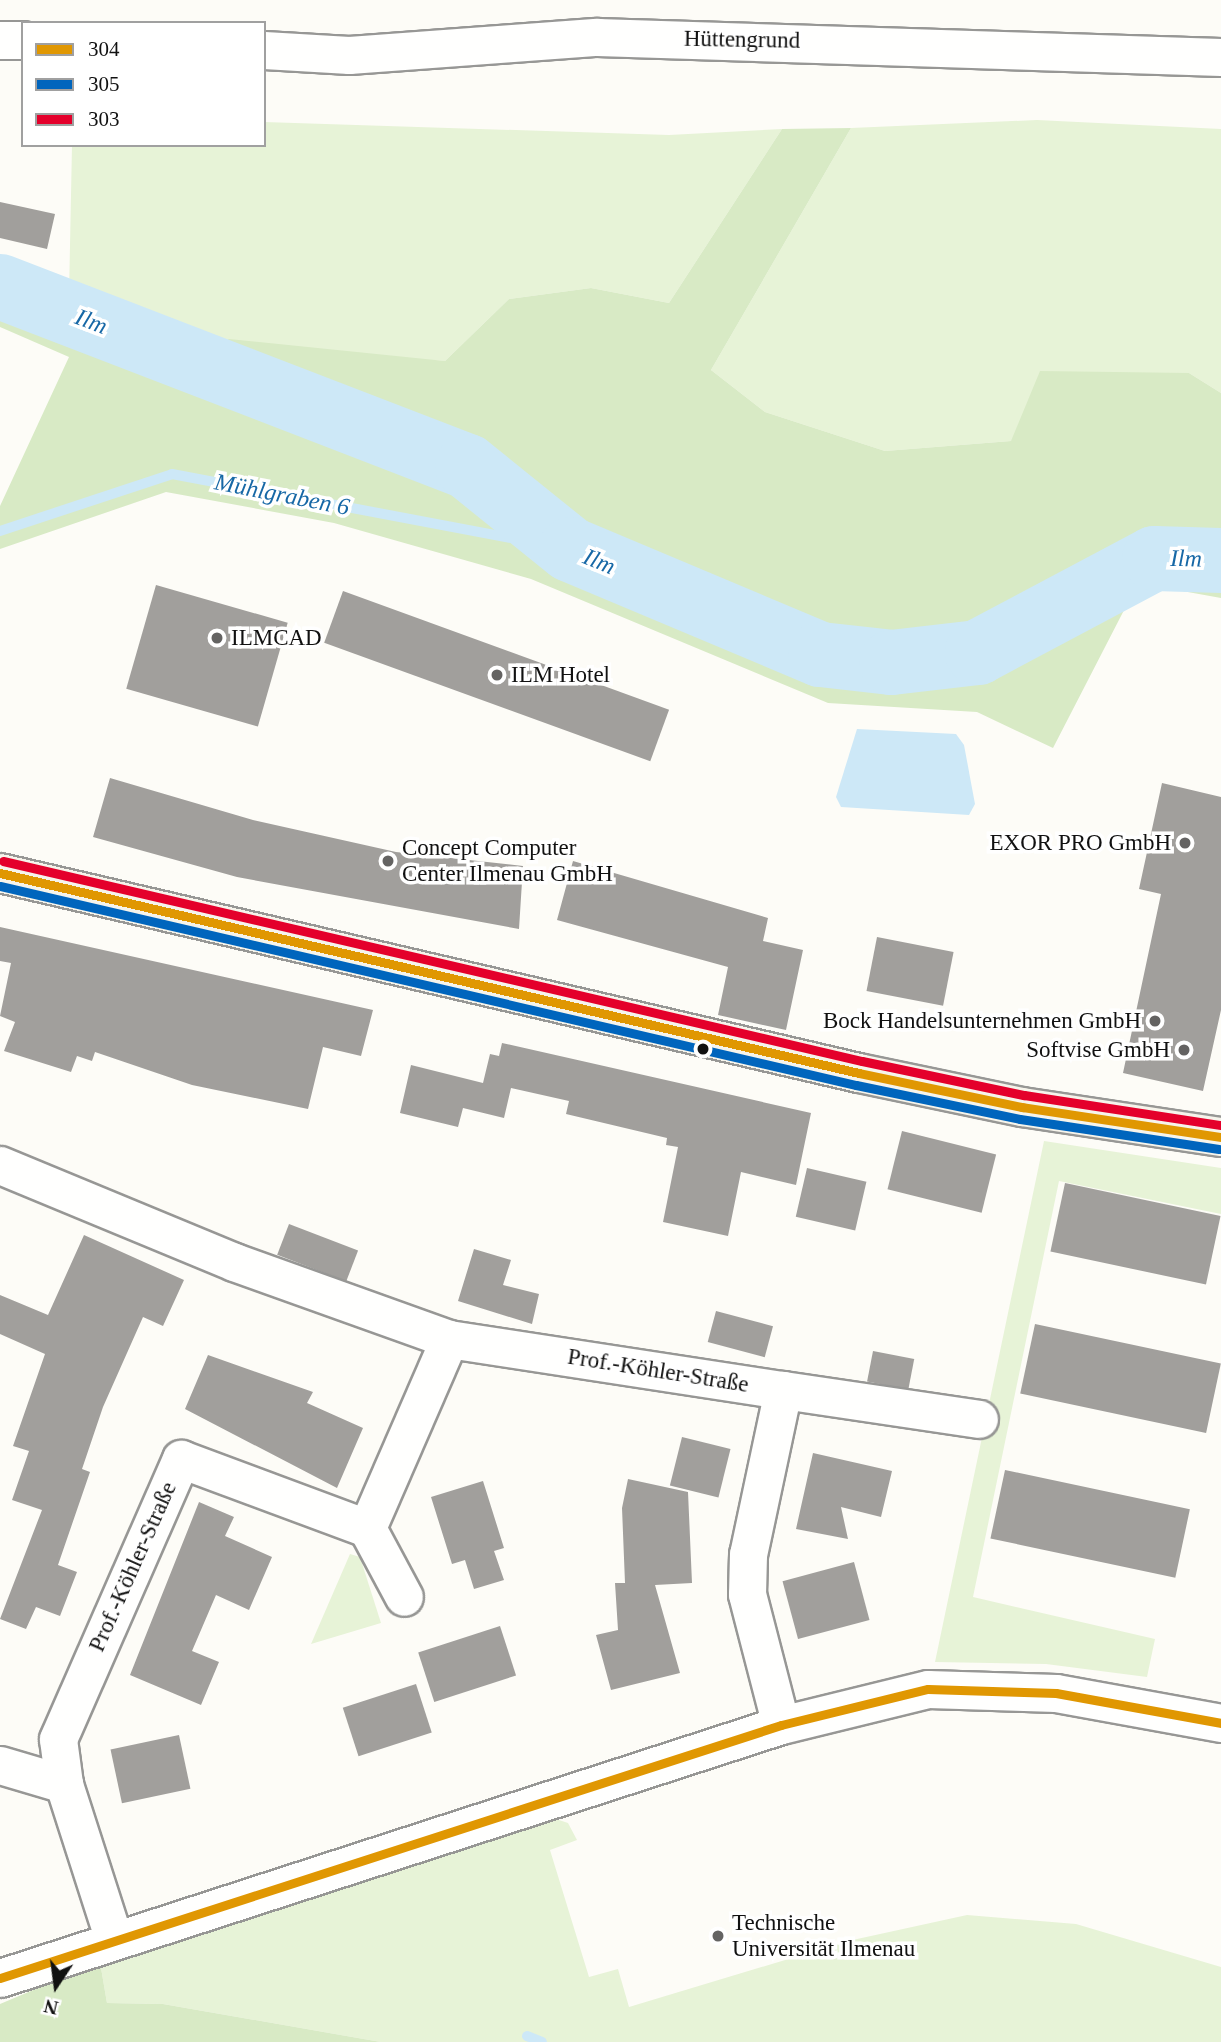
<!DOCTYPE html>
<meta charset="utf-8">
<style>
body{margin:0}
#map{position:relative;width:1221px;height:2042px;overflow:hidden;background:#fdfcf7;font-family:Georgia,serif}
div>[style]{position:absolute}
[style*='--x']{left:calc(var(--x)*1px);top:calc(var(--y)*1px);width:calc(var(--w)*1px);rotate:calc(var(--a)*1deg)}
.green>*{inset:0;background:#e7f3d7}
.forest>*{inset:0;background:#d8eac5}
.water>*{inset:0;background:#cde8f7}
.stream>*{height:10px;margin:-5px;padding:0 5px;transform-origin:5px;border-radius:5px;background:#cde8f7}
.river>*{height:65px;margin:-32.5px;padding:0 32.5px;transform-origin:32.5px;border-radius:32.5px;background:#cde8f7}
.building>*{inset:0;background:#a19f9c;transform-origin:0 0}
.roads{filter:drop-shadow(2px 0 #979795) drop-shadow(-2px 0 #979795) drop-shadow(0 2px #979795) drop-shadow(0 -2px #979795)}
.street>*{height:37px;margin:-18.5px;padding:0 18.5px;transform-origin:18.5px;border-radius:18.5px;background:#fffffe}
.secondary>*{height:38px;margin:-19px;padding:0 19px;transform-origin:19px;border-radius:19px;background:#f6f4eb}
.bus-1>*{height:9px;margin:-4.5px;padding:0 4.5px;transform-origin:4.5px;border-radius:4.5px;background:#e09702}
.bus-2>*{height:9px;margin:-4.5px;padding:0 4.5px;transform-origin:4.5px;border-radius:4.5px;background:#0065bd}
.bus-3>*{height:9px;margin:-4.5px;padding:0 4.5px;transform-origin:4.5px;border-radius:4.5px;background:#e4002b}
.dots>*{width:19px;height:19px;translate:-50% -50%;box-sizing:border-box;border:4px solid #fff;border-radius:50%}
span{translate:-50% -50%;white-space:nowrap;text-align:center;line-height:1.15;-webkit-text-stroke:7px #fff;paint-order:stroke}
.street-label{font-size:23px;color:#111}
.poi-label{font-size:23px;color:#111}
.left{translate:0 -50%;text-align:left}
.right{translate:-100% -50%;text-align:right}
.water-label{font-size:24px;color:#1768a6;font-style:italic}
.legend{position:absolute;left:21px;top:21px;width:245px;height:126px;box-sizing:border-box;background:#fff;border:2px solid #a0a0a0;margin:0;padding:9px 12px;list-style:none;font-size:21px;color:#111}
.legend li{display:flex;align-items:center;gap:14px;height:35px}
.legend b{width:35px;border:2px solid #a0a0a0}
.north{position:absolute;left:21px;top:1951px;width:70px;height:70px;-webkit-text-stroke:5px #fff;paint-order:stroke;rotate:193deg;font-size:19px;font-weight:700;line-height:28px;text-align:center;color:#111}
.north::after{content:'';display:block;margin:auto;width:24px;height:32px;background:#111;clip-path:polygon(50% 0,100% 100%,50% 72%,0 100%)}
</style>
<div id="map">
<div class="green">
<div style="clip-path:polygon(1037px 120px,1221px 129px,1221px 393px,1189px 373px,1011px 441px,885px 451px,765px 412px,711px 370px,851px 128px)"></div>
<div style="clip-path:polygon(264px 122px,669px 135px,782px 129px,669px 303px,591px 288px,509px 299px,445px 361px,213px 348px,69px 296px,72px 145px,264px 145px)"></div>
<div style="clip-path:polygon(1044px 1141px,1221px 1168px,1221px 1214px,1059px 1181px,973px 1597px,1155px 1639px,1147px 1677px,1046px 1664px,935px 1662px)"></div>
<div style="clip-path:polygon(350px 1554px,360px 1557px,381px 1623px,311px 1644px)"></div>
<div style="clip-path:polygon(550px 1817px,568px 1823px,577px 1840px,550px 1850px,589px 1977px,618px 1969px,629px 2007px,848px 1941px,967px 1915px,1076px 1924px,1221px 1967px,1221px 2042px,381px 2042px,163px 2004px,107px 2003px,100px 1962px)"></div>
</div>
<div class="forest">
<div style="clip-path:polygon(851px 128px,711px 370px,765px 412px,885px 451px,1011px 441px,1040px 371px,1189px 373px,1221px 393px,1221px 598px,1138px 583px,1053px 748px,977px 712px,828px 703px,531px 579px,334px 523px,166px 492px,0 549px,0 506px,69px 357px,0 327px,0 271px,213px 348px,229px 339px,445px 361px,509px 299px,591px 288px,669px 303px,782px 129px)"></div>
<div style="clip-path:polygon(100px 1962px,107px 2003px,163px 2004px,381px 2042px,0 2042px,0 2004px)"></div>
</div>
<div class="water">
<div style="clip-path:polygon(857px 729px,956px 734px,964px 745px,975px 804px,969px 815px,841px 807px,836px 797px)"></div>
</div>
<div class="stream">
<div style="--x:0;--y:531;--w:181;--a:-18.3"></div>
<div style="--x:172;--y:474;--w:405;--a:10.7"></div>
<div style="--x:527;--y:2036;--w:16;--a:22"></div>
</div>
<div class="river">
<div style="--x:0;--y:286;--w:500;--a:21.08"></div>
<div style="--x:467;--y:466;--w:132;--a:38.9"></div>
<div style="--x:570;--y:549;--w:271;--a:22.8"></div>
<div style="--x:820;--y:654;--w:71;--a:6.4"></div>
<div style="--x:891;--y:662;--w:87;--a:-6.6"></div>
<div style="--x:977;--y:652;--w:200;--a:-28"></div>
<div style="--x:1154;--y:558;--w:67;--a:1.7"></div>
</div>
<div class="building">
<div style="clip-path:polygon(0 202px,55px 214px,47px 249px,0 238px)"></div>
<div style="left:156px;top:585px;width:137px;height:108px;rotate:16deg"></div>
<div style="left:343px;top:591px;width:347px;height:55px;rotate:20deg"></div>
<div style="clip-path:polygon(110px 778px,253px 820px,396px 852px,523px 866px,519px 929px,237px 877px,93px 837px)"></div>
<div style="clip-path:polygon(1162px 783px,1221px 797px,1221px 1010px,1203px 1091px,1123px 1073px,1161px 894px,1139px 889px)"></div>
<div style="clip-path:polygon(573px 861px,768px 918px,763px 941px,803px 950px,786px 1030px,718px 1015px,728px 967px,557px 920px)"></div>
<div style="clip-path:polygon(0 927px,373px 1010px,361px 1056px,323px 1047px,308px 1109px,192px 1085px,95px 1052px,92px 1061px,77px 1056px,71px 1072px,4px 1051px,15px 1022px,0 1016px,11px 963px,0 961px)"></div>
<div style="left:877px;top:937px;width:78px;height:55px;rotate:11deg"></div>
<div style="clip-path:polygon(502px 1043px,811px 1113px,796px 1185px,741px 1172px,728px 1236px,663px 1222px,678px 1147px,666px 1145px,667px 1138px,566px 1114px,569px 1101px,511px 1088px,504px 1118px,463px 1108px,458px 1127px,400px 1113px,411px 1065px,483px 1083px,490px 1054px,499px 1056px)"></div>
<div style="left:902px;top:1131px;width:97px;height:60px;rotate:14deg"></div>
<div style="left:807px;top:1168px;width:61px;height:50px;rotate:13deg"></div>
<div style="left:1065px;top:1183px;width:159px;height:70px;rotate:12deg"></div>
<div style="left:289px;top:1224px;width:74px;height:33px;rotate:21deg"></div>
<div style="clip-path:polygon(84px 1235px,184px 1280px,163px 1326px,143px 1317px,103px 1407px,82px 1469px,90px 1472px,58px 1565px,77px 1572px,60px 1616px,36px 1607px,26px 1629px,0 1619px,42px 1510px,12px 1500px,29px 1451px,13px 1446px,45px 1354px,0 1334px,0 1295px,48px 1315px)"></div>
<div style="clip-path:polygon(474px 1249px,511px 1260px,503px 1285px,539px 1294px,532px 1324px,458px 1301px)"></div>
<div style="left:716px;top:1311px;width:59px;height:32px;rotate:15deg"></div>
<div style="left:1035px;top:1324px;width:190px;height:71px;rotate:12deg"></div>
<div style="left:873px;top:1351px;width:42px;height:31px;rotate:11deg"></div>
<div style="clip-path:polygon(208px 1355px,313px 1392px,307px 1403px,363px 1428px,337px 1488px,185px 1409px)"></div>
<div style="left:682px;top:1437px;width:50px;height:50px;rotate:14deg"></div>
<div style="clip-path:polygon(813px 1453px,892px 1471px,881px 1517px,841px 1507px,848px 1539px,796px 1529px)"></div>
<div style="left:1005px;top:1470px;width:189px;height:70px;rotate:12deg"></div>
<div style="clip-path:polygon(628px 1479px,688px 1492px,692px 1583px,655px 1585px,680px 1673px,611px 1690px,596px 1635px,618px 1630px,615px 1583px,625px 1583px,622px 1508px)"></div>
<div style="clip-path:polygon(483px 1481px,504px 1548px,494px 1551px,504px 1580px,474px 1589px,465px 1560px,452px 1564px,431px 1497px)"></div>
<div style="clip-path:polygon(199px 1502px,234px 1517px,225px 1536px,272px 1557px,249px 1610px,216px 1595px,192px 1651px,219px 1662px,201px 1705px,130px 1675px)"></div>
<div style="left:854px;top:1562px;width:60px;height:74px;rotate:75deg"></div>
<div style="left:500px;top:1626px;width:52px;height:86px;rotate:72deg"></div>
<div style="left:416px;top:1684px;width:51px;height:77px;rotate:72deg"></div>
<div style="left:179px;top:1735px;width:55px;height:70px;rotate:78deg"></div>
</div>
<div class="roads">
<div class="street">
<div style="--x:0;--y:40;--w:23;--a:0"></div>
<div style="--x:264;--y:50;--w:85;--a:3.4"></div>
<div style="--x:349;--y:55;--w:249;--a:-4.2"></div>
<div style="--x:597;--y:37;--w:624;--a:1.84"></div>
<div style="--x:0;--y:1165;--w:253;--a:22.5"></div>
<div style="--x:234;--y:1262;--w:228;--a:19.7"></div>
<div style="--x:783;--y:1390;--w:198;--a:8.4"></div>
<div style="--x:367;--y:1528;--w:78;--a:61.8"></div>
<div style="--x:0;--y:1765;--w:67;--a:16.5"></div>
<div style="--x:114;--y:1940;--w:164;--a:-107.8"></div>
<div style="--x:64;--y:1784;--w:45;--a:-97.6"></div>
<div style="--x:58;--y:1739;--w:306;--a:-66.3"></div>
<div style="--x:181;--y:1459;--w:198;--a:20.4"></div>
<div style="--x:367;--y:1528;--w:206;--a:-66.5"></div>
<div style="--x:449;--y:1339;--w:338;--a:8.7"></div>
<div style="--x:783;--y:1390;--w:168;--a:102"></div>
<div style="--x:748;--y:1554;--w:40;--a:91.4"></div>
<div style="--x:747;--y:1594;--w:135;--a:75.5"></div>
<div style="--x:0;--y:1978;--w:821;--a:-17.95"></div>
<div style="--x:781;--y:1725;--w:151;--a:-13.8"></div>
<div style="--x:928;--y:1689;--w:128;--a:1.8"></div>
<div style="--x:1056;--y:1693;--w:168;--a:10.3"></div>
</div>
<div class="secondary">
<div style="--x:0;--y:873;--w:882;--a:13.11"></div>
<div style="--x:859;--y:1073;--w:167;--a:11.8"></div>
<div style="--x:1022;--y:1107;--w:201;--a:8.6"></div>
</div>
</div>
<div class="bus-1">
<div style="--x:0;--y:873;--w:882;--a:13.11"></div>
<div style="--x:859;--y:1073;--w:167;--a:11.8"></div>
<div style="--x:1022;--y:1107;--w:201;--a:8.6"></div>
<div style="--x:0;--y:1978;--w:821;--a:-17.95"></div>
<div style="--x:781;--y:1725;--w:151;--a:-13.8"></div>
<div style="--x:928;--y:1689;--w:128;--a:1.8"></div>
<div style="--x:1056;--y:1693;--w:168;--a:10.3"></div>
</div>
<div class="bus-2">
<div style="--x:0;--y:886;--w:879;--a:13.09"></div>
<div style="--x:856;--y:1085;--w:167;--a:11.7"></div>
<div style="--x:1020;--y:1119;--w:201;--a:8.6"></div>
</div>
<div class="bus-3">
<div style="--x:3;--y:861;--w:882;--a:13.11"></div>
<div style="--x:862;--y:1061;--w:166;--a:11.9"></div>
<div style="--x:1024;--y:1095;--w:199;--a:8.7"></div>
</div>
<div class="dots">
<div style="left:217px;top:638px;background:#646362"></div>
<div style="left:497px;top:675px;background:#646362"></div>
<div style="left:1185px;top:843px;background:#646362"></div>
<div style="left:388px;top:861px;background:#646362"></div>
<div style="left:1155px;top:1021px;background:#646362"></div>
<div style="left:703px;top:1049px;background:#111"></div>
<div style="left:1184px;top:1050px;background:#646362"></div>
<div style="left:718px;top:1936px;background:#646362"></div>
</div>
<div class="street-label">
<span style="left:742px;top:40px;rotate:1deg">Hüttengrund</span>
<span style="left:658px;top:1371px;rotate:9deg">Prof.-Köhler-Straße</span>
<span style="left:133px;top:1567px;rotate:-66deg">Prof.-Köhler-Straße</span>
</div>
<div class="poi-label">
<span class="left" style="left:231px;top:638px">ILMCAD</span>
<span class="left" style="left:511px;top:675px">ILM Hotel</span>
<span class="right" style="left:1171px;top:843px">EXOR PRO GmbH</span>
<span class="left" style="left:402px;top:861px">Concept Computer<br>Center Ilmenau GmbH</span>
<span class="right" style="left:1141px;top:1021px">Bock Handelsunternehmen GmbH</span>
<span class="right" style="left:1170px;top:1050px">Softvise GmbH</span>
<span class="left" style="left:732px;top:1936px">Technische<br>Universität Ilmenau</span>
</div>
<div class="water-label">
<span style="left:91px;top:322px;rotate:21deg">Ilm</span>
<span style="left:282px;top:495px;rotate:11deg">Mühlgraben 6</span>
<span style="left:1186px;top:559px;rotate:1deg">Ilm</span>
<span style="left:599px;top:562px;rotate:23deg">Ilm</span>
</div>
<ul class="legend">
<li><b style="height:9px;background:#e09702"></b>304</li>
<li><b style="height:9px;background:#0065bd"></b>305</li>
<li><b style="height:9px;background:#e4002b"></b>303</li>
</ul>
<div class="north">N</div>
</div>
